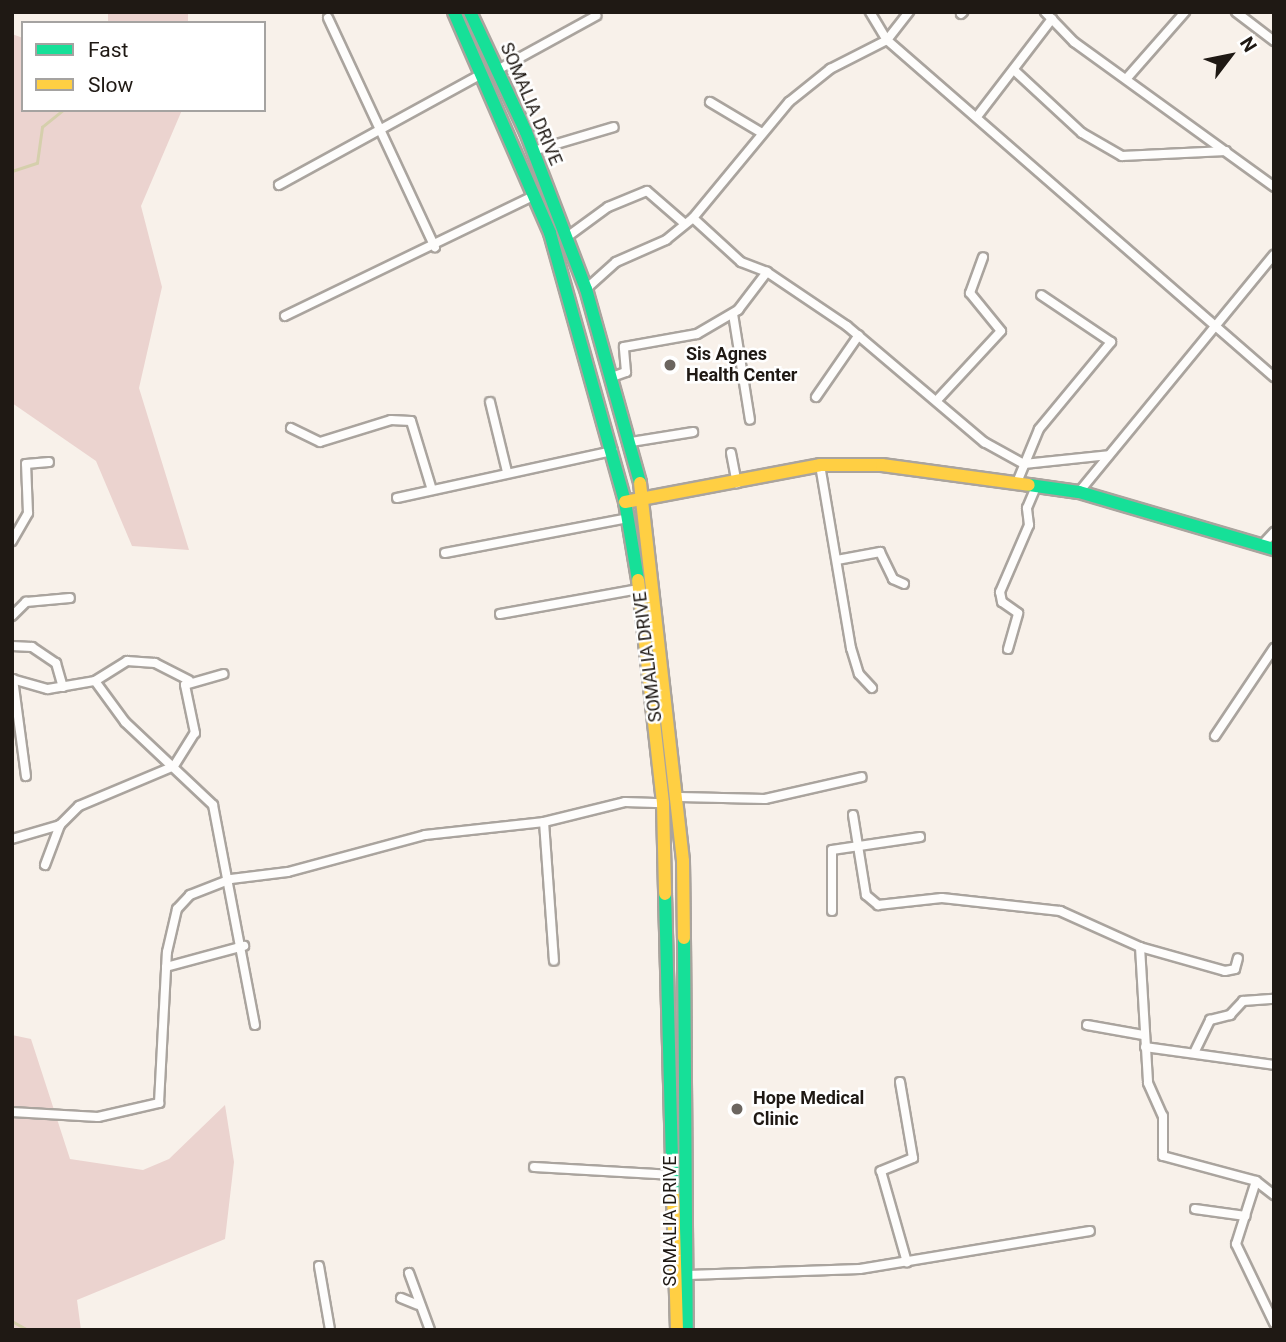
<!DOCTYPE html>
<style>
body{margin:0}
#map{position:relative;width:1286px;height:1342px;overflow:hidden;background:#f8f1ea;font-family:Roboto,sans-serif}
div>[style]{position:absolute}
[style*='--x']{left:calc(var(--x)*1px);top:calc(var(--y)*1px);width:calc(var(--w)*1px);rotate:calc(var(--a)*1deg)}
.green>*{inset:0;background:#ebd3cf;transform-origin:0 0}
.stream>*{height:2.5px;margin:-1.25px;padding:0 1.25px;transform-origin:1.25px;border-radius:1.25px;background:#d5cfac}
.roads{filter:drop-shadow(2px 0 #aaa49e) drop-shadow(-2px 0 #aaa49e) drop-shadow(0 2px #aaa49e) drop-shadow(0 -2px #aaa49e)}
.street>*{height:8px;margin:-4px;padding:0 4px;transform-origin:4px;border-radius:4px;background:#fefdfc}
.fast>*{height:12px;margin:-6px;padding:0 6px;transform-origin:6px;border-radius:6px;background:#16e098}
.slow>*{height:12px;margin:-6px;padding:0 6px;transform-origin:6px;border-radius:6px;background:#ffcf43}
.dots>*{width:19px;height:19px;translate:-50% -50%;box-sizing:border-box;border:4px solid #fff;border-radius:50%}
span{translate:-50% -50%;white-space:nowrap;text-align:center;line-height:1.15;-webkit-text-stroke:5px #fff;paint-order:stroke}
.street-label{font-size:18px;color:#1f1914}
.poi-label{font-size:18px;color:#1f1914;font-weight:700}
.left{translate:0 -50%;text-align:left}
.frame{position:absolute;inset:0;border:14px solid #1f1914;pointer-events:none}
.legend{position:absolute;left:21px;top:21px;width:245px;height:91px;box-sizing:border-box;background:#fff;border:2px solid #a5a3a1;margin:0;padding:9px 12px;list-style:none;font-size:21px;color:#1f1914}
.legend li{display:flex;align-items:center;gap:14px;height:35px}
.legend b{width:35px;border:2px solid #a5a3a1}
.north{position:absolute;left:1195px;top:21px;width:70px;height:70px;-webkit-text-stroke:5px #fff;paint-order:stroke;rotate:58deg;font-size:19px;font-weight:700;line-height:28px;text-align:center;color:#1f1914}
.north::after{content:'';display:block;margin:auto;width:24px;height:32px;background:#1f1914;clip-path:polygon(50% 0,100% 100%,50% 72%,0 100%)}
</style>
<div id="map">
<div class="green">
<div style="left:108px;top:12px;width:80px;height:11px"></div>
<div style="clip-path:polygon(12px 34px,23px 38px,23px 110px,182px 110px,141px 206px,162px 287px,139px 388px,189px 550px,132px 546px,96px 461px,12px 403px)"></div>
<div style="clip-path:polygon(12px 1035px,31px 1039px,70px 1159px,143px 1170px,169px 1159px,225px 1105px,234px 1162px,225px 1239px,77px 1300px,81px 1330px,12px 1330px)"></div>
</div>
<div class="stream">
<div style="--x:12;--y:171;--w:26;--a:-18"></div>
<div style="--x:37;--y:163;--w:36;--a:-82"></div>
<div style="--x:42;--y:127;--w:27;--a:-39"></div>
<div style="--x:12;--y:1321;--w:18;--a:29"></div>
</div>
<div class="roads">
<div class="street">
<div style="--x:870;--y:12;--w:33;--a:59"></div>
<div style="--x:887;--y:40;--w:513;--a:41.05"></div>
<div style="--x:1045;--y:12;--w:42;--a:46"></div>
<div style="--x:1074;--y:42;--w:247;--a:35.9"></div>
<div style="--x:1236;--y:12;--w:48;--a:37.3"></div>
<div style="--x:961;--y:14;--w:3;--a:-45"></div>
<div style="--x:328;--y:18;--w:253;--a:65"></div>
<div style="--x:499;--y:69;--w:111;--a:-28.7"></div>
<div style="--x:1015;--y:71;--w:91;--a:42.8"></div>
<div style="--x:1082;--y:133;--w:46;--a:29.9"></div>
<div style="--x:1122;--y:156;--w:104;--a:-2.8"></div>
<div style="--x:1127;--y:78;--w:88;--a:-48.7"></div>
<div style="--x:710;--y:102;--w:61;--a:30.8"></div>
<div style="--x:979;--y:114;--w:120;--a:-52.5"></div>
<div style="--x:533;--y:151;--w:84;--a:-16.5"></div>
<div style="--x:279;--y:185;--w:231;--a:-28.7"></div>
<div style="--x:693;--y:218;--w:65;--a:42.5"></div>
<div style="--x:741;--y:262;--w:28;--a:21"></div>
<div style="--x:767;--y:272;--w:97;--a:34"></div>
<div style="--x:847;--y:326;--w:180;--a:40.3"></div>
<div style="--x:984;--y:442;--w:46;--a:28.8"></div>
<div style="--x:1024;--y:464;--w:85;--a:-6"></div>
<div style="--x:567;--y:237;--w:51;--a:-36.2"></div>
<div style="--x:608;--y:207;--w:42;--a:-22.3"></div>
<div style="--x:647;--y:191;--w:50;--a:41"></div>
<div style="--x:586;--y:289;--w:40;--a:-42"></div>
<div style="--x:616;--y:262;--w:55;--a:-23.7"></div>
<div style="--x:666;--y:240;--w:35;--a:-39"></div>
<div style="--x:693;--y:218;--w:151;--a:-50.4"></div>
<div style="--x:789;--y:102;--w:53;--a:-38.8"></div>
<div style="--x:830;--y:69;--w:64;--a:-27"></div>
<div style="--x:887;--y:40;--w:36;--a:-52"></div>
<div style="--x:733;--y:314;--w:107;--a:80.9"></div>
<div style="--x:285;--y:316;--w:278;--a:-25.8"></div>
<div style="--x:612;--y:377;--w:15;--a:-20"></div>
<div style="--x:626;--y:372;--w:25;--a:-95"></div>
<div style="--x:624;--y:347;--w:74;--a:-10.1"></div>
<div style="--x:697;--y:334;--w:48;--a:-30.3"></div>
<div style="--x:738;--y:310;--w:48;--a:-52.7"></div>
<div style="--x:816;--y:397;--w:75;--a:-55.3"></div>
<div style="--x:939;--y:398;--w:91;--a:-47.2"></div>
<div style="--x:1001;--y:331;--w:49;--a:-129.2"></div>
<div style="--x:970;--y:293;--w:38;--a:-70"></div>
<div style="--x:490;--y:402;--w:72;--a:76.3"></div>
<div style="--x:291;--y:428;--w:32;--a:26"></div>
<div style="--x:320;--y:442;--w:74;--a:-17.2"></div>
<div style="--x:391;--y:420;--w:20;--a:3"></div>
<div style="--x:411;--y:421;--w:69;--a:73.1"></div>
<div style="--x:631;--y:442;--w:63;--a:-9.2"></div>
<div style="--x:731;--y:453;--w:31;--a:79"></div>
<div style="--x:820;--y:465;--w:186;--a:80.4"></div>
<div style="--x:851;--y:648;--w:27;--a:73"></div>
<div style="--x:859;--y:674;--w:19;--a:47"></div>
<div style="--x:1018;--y:480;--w:55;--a:-67.6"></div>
<div style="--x:1039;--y:429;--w:113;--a:-50.4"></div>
<div style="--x:1111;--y:342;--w:84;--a:-146.1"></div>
<div style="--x:1079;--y:492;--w:307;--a:-50.6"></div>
<div style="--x:397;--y:498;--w:221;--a:-12.3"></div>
<div style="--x:12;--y:541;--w:32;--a:-60"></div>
<div style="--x:28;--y:513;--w:49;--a:-92.3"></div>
<div style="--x:26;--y:464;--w:23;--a:-5"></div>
<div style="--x:1262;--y:545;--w:18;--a:-47"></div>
<div style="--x:445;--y:553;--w:186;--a:-10.8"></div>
<div style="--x:837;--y:560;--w:44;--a:-10.5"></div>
<div style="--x:880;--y:552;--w:30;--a:64"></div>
<div style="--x:893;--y:579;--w:12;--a:24"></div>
<div style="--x:500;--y:614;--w:141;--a:-10.2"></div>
<div style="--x:12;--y:616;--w:20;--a:-45"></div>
<div style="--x:26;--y:602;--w:44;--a:-5.2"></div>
<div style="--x:12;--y:646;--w:20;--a:3"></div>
<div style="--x:32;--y:647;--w:29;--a:34"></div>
<div style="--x:56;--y:663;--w:25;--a:74"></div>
<div style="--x:1008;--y:649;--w:37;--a:-74"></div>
<div style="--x:1018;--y:613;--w:19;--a:-145"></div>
<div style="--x:1002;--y:602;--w:10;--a:-101"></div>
<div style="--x:1000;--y:592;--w:73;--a:-66.6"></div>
<div style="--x:1029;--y:525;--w:17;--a:-97"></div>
<div style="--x:1027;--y:508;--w:25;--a:-67"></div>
<div style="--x:12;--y:679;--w:37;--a:16"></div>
<div style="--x:48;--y:689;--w:48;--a:-9.7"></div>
<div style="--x:95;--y:681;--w:38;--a:-32"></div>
<div style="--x:127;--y:661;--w:28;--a:4"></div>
<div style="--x:155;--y:663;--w:38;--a:27"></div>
<div style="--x:13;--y:679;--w:98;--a:82.4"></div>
<div style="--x:95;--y:681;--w:51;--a:53.8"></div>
<div style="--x:125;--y:722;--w:121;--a:43.3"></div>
<div style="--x:213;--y:805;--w:224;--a:79.2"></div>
<div style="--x:1215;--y:736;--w:106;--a:-56.2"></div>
<div style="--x:680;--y:797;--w:85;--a:1.3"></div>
<div style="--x:765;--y:799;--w:99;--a:-12.8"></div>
<div style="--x:853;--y:815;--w:81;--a:80.8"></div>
<div style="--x:866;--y:895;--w:16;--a:40"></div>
<div style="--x:878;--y:905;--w:64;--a:-6.2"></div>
<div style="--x:942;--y:898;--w:119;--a:6.3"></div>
<div style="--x:1060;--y:911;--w:88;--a:24.2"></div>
<div style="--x:1140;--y:947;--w:136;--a:86.6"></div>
<div style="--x:1148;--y:1083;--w:36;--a:66"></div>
<div style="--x:1163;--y:1116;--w:40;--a:90"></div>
<div style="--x:1163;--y:1156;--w:96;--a:15"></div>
<div style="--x:1256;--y:1181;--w:23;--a:38"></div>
<div style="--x:544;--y:822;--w:139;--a:85.9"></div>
<div style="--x:12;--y:839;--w:50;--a:-16.3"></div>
<div style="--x:45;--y:865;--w:43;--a:-69.4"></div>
<div style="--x:60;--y:825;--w:27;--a:-45"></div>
<div style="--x:79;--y:806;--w:103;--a:-22.8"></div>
<div style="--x:174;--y:766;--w:39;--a:-58"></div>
<div style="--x:195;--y:733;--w:49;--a:-101.8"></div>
<div style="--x:185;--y:685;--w:40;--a:-16"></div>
<div style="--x:832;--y:911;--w:61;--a:-90"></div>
<div style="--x:832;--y:850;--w:89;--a:-8.4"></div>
<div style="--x:1140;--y:947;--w:88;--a:15.8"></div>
<div style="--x:1225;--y:971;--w:10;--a:-11"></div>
<div style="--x:1235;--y:969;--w:11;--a:-75"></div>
<div style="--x:166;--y:967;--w:81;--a:-15.1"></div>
<div style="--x:1087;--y:1025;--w:57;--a:10.1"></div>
<div style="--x:1145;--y:1047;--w:130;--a:7.9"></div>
<div style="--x:1194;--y:1053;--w:37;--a:-64"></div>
<div style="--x:1210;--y:1020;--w:21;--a:-14"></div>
<div style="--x:1230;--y:1015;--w:19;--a:-47"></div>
<div style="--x:1243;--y:1001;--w:31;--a:-4"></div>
<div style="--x:900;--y:1082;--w:77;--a:80.3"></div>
<div style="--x:913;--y:1158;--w:35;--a:158"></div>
<div style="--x:881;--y:1171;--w:95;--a:74.1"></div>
<div style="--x:12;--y:1112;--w:86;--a:3.3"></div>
<div style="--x:98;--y:1117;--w:63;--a:-12.9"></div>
<div style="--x:159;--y:1103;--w:151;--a:-87"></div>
<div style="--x:167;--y:952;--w:44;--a:-76.9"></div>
<div style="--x:177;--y:909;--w:19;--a:-47"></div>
<div style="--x:190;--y:895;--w:44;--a:-21.3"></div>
<div style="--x:231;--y:879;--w:57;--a:-7"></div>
<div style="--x:288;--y:872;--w:142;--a:-15.1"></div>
<div style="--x:425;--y:835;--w:120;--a:-6.2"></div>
<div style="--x:544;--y:822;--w:83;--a:-13.9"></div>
<div style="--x:625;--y:802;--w:38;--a:2"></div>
<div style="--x:534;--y:1167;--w:140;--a:3.3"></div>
<div style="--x:1256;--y:1181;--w:66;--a:107.6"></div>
<div style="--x:1236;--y:1244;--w:88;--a:64.3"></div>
<div style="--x:1195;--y:1209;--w:51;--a:7.8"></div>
<div style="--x:319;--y:1266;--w:65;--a:80.2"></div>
<div style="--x:409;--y:1273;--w:61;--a:69.8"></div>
<div style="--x:688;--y:1275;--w:172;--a:-2"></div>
<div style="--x:860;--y:1269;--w:233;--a:-9.4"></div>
<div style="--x:401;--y:1298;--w:18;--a:22"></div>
</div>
<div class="fast">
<div style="--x:454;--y:12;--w:241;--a:66.5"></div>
<div style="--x:550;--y:233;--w:279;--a:74.4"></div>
<div style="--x:625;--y:502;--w:79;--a:80.5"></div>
<div style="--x:470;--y:12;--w:132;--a:65"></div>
<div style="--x:526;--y:132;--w:168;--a:69.1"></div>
<div style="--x:586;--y:289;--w:201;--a:74.4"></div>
<div style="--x:1029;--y:485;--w:50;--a:8"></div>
<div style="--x:1079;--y:492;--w:203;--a:16.3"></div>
<div style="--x:665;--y:894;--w:301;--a:88.5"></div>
<div style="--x:684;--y:938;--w:392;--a:89.6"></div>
</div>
<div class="slow">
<div style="--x:640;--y:483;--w:380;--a:83.5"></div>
<div style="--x:683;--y:861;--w:77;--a:89.3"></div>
<div style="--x:625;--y:502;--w:198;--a:-10.7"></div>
<div style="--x:820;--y:465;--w:62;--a:0"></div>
<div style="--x:882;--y:465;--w:148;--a:7.7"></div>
<div style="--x:638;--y:580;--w:224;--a:83.6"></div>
<div style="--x:663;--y:803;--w:91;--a:88.7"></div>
<div style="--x:673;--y:1195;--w:135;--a:88.3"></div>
</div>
</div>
<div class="dots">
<div style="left:670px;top:365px;background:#6b655f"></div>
<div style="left:737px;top:1109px;background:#6b655f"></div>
</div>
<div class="street-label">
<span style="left:531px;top:104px;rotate:67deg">SOMALIA DRIVE</span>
<span style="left:648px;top:657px;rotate:-97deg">SOMALIA DRIVE</span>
<span style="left:670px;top:1221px;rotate:-90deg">SOMALIA DRIVE</span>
</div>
<div class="poi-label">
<span class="left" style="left:686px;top:365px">Sis Agnes<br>Health Center</span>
<span class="left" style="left:753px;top:1109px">Hope Medical<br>Clinic</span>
</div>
<div class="frame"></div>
<ul class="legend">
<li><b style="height:9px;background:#16e098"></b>Fast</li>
<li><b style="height:9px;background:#ffcf43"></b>Slow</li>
</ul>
<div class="north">N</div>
</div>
